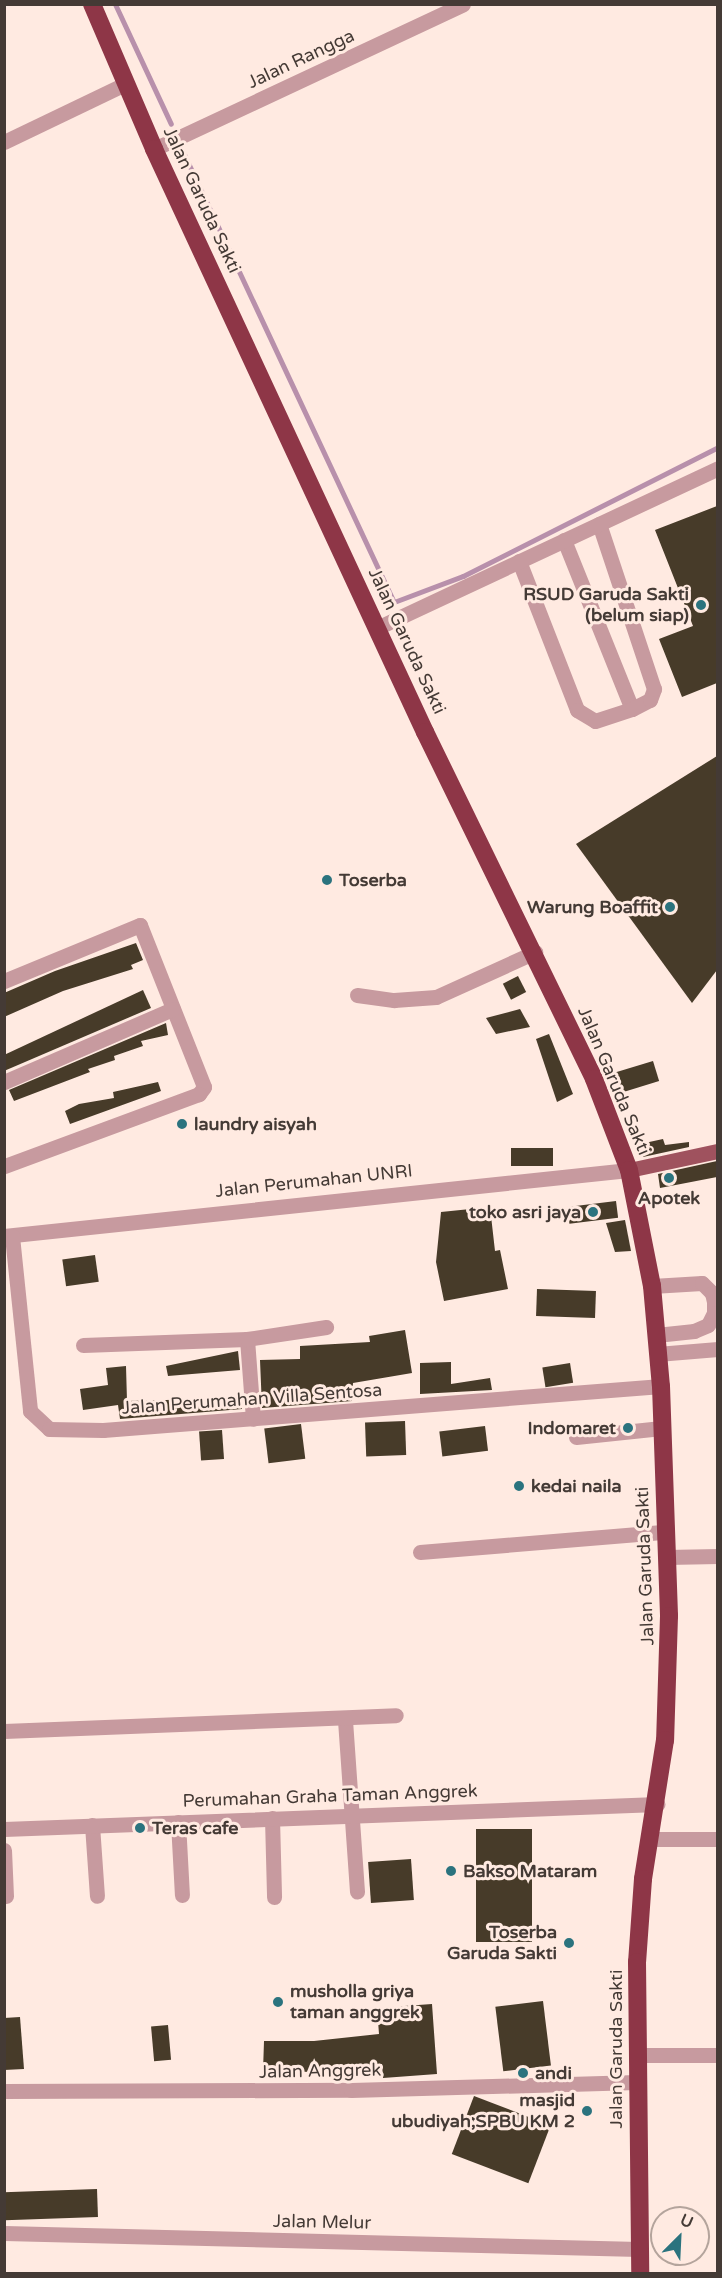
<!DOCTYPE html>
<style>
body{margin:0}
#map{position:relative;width:722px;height:2278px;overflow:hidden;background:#ffeae1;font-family:"Varela Round",sans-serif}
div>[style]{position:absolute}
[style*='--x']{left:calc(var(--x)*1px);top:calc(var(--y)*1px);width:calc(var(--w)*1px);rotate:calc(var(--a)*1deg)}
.stream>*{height:5px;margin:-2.5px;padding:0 2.5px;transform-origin:2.5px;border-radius:2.5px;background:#b890ab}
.building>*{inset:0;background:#473b29;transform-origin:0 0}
.minor>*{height:15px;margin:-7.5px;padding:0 7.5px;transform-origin:7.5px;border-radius:7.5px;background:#c79a9f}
.major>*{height:15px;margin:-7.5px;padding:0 7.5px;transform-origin:7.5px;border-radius:7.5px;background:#9f525e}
.highway>*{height:18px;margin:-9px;padding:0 9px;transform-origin:9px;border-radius:9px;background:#8e3647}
.dots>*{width:16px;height:16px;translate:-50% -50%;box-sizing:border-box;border:3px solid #ffeae1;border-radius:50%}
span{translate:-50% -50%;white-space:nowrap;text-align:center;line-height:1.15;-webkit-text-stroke:6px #ffeae1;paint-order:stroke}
.street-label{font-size:18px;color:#443a35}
.poi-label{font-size:18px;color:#443a35;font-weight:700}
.right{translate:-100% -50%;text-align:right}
.left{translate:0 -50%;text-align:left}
.frame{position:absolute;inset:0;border:6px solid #443a35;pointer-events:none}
.north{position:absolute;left:650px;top:2206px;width:60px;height:60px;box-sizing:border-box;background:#ffeae1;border:2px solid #b4a49c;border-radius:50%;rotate:24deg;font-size:16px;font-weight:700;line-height:24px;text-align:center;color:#443a35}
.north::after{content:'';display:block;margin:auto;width:21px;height:27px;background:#2b737e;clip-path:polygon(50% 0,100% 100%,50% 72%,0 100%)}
</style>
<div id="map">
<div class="stream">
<div style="--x:115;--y:4;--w:132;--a:65"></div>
<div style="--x:183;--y:152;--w:497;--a:64.9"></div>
<div style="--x:394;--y:602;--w:74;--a:-20.6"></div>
<div style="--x:463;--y:576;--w:286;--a:-26.8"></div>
</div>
<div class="building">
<div style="clip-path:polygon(717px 506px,717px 683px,682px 697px,659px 639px,693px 626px,655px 530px)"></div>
<div style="clip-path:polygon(717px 756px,717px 970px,692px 1003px,576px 844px)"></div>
<div style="clip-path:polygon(136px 943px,143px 960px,131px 965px,133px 969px,63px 991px,4px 1017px,4px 993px,55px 971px)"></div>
<div style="left:518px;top:976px;width:18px;height:17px;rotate:63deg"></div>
<div style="clip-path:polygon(143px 990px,151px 1008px,4px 1071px,4px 1055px)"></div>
<div style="clip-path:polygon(520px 1009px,530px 1027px,496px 1034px,486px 1018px)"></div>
<div style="clip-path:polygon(166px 1023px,168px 1035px,141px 1041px,143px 1046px,114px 1056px,115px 1060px,88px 1069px,90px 1072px,14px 1101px,9px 1090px)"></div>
<div style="clip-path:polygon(549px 1034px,573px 1094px,557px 1102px,536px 1039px)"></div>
<div style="left:653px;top:1061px;width:21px;height:44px;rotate:73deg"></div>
<div style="clip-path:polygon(158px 1082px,161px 1091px,70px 1124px,65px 1111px,79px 1104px,114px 1098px,113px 1092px)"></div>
<div style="clip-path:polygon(663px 1139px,665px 1145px,689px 1142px,689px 1147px,643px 1157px,640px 1144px)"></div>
<div style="left:511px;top:1148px;width:42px;height:18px"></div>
<div style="clip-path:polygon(717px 1161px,717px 1177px,660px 1188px,658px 1174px)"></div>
<div style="left:616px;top:1201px;width:17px;height:49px;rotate:83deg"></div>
<div style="clip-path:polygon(490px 1207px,495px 1251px,500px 1250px,508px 1289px,444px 1301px,436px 1262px,441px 1212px)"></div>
<div style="clip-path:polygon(625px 1220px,631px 1251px,615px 1252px,606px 1223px)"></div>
<div style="left:95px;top:1255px;width:27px;height:33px;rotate:82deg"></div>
<div style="left:537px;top:1289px;width:59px;height:27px;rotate:2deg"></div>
<div style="clip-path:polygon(405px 1330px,412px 1373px,353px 1383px,352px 1401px,262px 1408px,260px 1360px,300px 1359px,300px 1346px,370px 1342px,369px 1336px)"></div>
<div style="clip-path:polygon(238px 1351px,240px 1370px,168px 1376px,166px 1366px)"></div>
<div style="clip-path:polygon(451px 1362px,451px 1384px,490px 1378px,492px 1390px,420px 1394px,420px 1363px)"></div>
<div style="left:570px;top:1363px;width:20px;height:28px;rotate:81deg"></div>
<div style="clip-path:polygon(126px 1366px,127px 1401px,242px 1398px,242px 1409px,120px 1419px,118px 1405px,83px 1410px,80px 1389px,108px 1385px,106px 1368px)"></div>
<div style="left:405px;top:1421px;width:34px;height:40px;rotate:88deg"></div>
<div style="left:301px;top:1424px;width:35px;height:37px;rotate:83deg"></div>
<div style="left:485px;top:1426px;width:25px;height:46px;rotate:83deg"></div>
<div style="left:222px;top:1430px;width:29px;height:23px;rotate:86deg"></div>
<div style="left:476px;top:1829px;width:56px;height:113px"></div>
<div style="left:411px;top:1859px;width:41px;height:43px;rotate:86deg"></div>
<div style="left:543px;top:2001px;width:65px;height:48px;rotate:83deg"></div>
<div style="clip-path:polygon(432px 2004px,437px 2074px,383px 2078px,382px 2064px,316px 2072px,263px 2071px,264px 2041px,314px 2041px,379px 2034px,377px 2008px)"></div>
<div style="clip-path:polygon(20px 2017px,24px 2069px,4px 2070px,4px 2018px)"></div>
<div style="left:168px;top:2025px;width:35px;height:17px;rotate:85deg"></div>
<div style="left:474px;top:2096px;width:82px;height:62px;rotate:21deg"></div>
<div style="left:97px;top:2189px;width:28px;height:93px;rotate:88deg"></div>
</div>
<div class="minor">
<div style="--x:4;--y:142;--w:134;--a:-25.6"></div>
<div style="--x:154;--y:149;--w:341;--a:-25.1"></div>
<div style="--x:564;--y:540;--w:182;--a:68.1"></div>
<div style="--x:519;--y:561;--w:160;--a:68.7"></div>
<div style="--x:577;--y:710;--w:21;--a:31"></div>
<div style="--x:595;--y:721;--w:39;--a:-18"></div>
<div style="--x:632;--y:709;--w:20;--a:-27"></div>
<div style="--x:650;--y:700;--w:12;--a:-70"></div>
<div style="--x:654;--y:689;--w:174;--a:-108.4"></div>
<div style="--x:379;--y:627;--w:374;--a:-25.1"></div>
<div style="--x:4;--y:981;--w:147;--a:-22.4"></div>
<div style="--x:140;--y:925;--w:174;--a:68.4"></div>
<div style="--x:204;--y:1087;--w:9;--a:126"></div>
<div style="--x:199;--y:1094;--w:208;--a:159.7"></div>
<div style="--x:357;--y:995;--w:37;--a:8"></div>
<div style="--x:394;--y:1000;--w:42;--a:-4.1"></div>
<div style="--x:436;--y:997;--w:109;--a:-24.4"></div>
<div style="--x:4;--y:1082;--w:184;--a:-23.4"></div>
<div style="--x:4;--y:1236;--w:628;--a:-6.03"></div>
<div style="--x:12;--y:1236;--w:176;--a:84.1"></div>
<div style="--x:30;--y:1411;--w:26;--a:43"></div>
<div style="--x:49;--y:1429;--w:54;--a:1.1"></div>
<div style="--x:103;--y:1430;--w:560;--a:-4.51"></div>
<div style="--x:652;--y:1286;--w:50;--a:-3.4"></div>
<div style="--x:702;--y:1283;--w:14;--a:45"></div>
<div style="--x:712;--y:1293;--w:9;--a:77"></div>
<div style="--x:714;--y:1302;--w:11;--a:90"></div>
<div style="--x:714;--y:1313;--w:13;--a:117"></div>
<div style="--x:708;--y:1325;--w:15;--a:157"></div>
<div style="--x:694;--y:1331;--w:38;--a:174"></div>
<div style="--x:247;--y:1339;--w:80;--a:85.7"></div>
<div style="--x:83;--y:1345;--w:164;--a:-2.1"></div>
<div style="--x:247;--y:1339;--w:80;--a:-8.6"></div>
<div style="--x:657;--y:1354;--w:61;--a:-4.7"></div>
<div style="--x:576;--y:1437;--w:86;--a:-6"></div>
<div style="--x:420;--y:1552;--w:246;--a:-4.7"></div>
<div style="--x:667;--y:1557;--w:51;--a:-1.1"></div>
<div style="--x:345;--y:1720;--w:172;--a:86"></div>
<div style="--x:4;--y:1731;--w:392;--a:-2.3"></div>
<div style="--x:272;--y:1818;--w:79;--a:88.5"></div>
<div style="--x:178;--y:1822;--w:73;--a:86.9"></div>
<div style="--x:92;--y:1825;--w:71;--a:86"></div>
<div style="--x:4;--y:1829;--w:654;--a:-2.19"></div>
<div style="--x:649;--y:1839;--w:69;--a:0"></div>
<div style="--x:4;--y:1850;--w:46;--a:87.5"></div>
<div style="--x:636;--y:2055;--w:82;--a:0"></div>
<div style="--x:4;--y:2091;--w:347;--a:-0.2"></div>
<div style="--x:351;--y:2090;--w:286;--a:-1.6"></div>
<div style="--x:4;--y:2233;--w:635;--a:1.44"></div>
</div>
<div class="major">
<div style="--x:629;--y:1170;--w:91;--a:-12.1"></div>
</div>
<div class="highway">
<div style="--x:92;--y:4;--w:158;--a:66.8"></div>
<div style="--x:154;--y:149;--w:643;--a:65.07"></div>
<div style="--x:425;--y:732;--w:386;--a:64"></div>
<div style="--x:594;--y:1079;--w:97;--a:69"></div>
<div style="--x:629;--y:1170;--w:118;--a:78.8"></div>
<div style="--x:652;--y:1286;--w:100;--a:84.9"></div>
<div style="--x:661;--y:1386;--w:230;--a:88"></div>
<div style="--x:669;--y:1616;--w:124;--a:91.8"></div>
<div style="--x:665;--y:1740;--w:141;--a:99"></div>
<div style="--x:643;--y:1879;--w:83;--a:94.1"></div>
<div style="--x:637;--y:1962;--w:312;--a:89.4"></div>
</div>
<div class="dots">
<div style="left:701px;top:605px;background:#2b737e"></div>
<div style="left:327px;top:880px;background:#2b737e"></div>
<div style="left:670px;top:907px;background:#2b737e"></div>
<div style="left:182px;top:1124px;background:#2b737e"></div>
<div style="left:669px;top:1178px;background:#2b737e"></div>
<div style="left:593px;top:1212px;background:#2b737e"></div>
<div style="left:628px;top:1428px;background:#2b737e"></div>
<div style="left:519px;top:1486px;background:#2b737e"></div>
<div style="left:140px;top:1828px;background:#2b737e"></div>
<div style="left:451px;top:1871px;background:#2b737e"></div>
<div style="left:569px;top:1943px;background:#2b737e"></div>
<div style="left:278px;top:2002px;background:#2b737e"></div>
<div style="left:523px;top:2073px;background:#2b737e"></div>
<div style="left:587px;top:2111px;background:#2b737e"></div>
</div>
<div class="street-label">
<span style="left:301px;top:59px;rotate:-25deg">Jalan Rangga</span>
<span style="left:202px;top:200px;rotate:65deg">Jalan Garuda Sakti</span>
<span style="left:407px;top:641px;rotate:65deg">Jalan Garuda Sakti</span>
<span style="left:614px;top:1081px;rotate:67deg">Jalan Garuda Sakti</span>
<span style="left:314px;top:1181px;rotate:-6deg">Jalan Perumahan UNRI</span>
<span style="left:252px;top:1399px;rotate:-4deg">Jalan Perumahan Villa Sentosa</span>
<span style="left:645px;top:1566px;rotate:-92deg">Jalan Garuda Sakti</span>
<span style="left:330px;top:1796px;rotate:-2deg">Perumahan Graha Taman Anggrek</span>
<span style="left:616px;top:2049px;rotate:-90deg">Jalan Garuda Sakti</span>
<span style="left:320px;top:2071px;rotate:-1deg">Jalan Anggrek</span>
<span style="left:322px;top:2222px;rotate:1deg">Jalan Melur</span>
</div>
<div class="poi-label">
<span class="right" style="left:689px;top:605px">RSUD Garuda Sakti<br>(belum siap)</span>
<span class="left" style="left:339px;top:880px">Toserba</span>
<span class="right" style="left:658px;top:907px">Warung Boaffit</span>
<span class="left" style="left:194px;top:1124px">laundry aisyah</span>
<span style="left:669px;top:1198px">Apotek</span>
<span class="right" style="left:581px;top:1212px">toko asri jaya</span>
<span class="right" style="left:616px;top:1428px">Indomaret</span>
<span class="left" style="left:531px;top:1486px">kedai naila</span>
<span class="left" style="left:152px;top:1828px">Teras cafe</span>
<span class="left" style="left:463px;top:1871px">Bakso Mataram</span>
<span class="right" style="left:557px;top:1943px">Toserba<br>Garuda Sakti</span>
<span class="left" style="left:290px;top:2002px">musholla griya<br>taman anggrek</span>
<span class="left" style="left:535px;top:2073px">andi</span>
<span class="right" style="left:575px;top:2111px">masjid<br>ubudiyah;SPBU KM 2</span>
</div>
<div class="frame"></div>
<div class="north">U</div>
</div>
